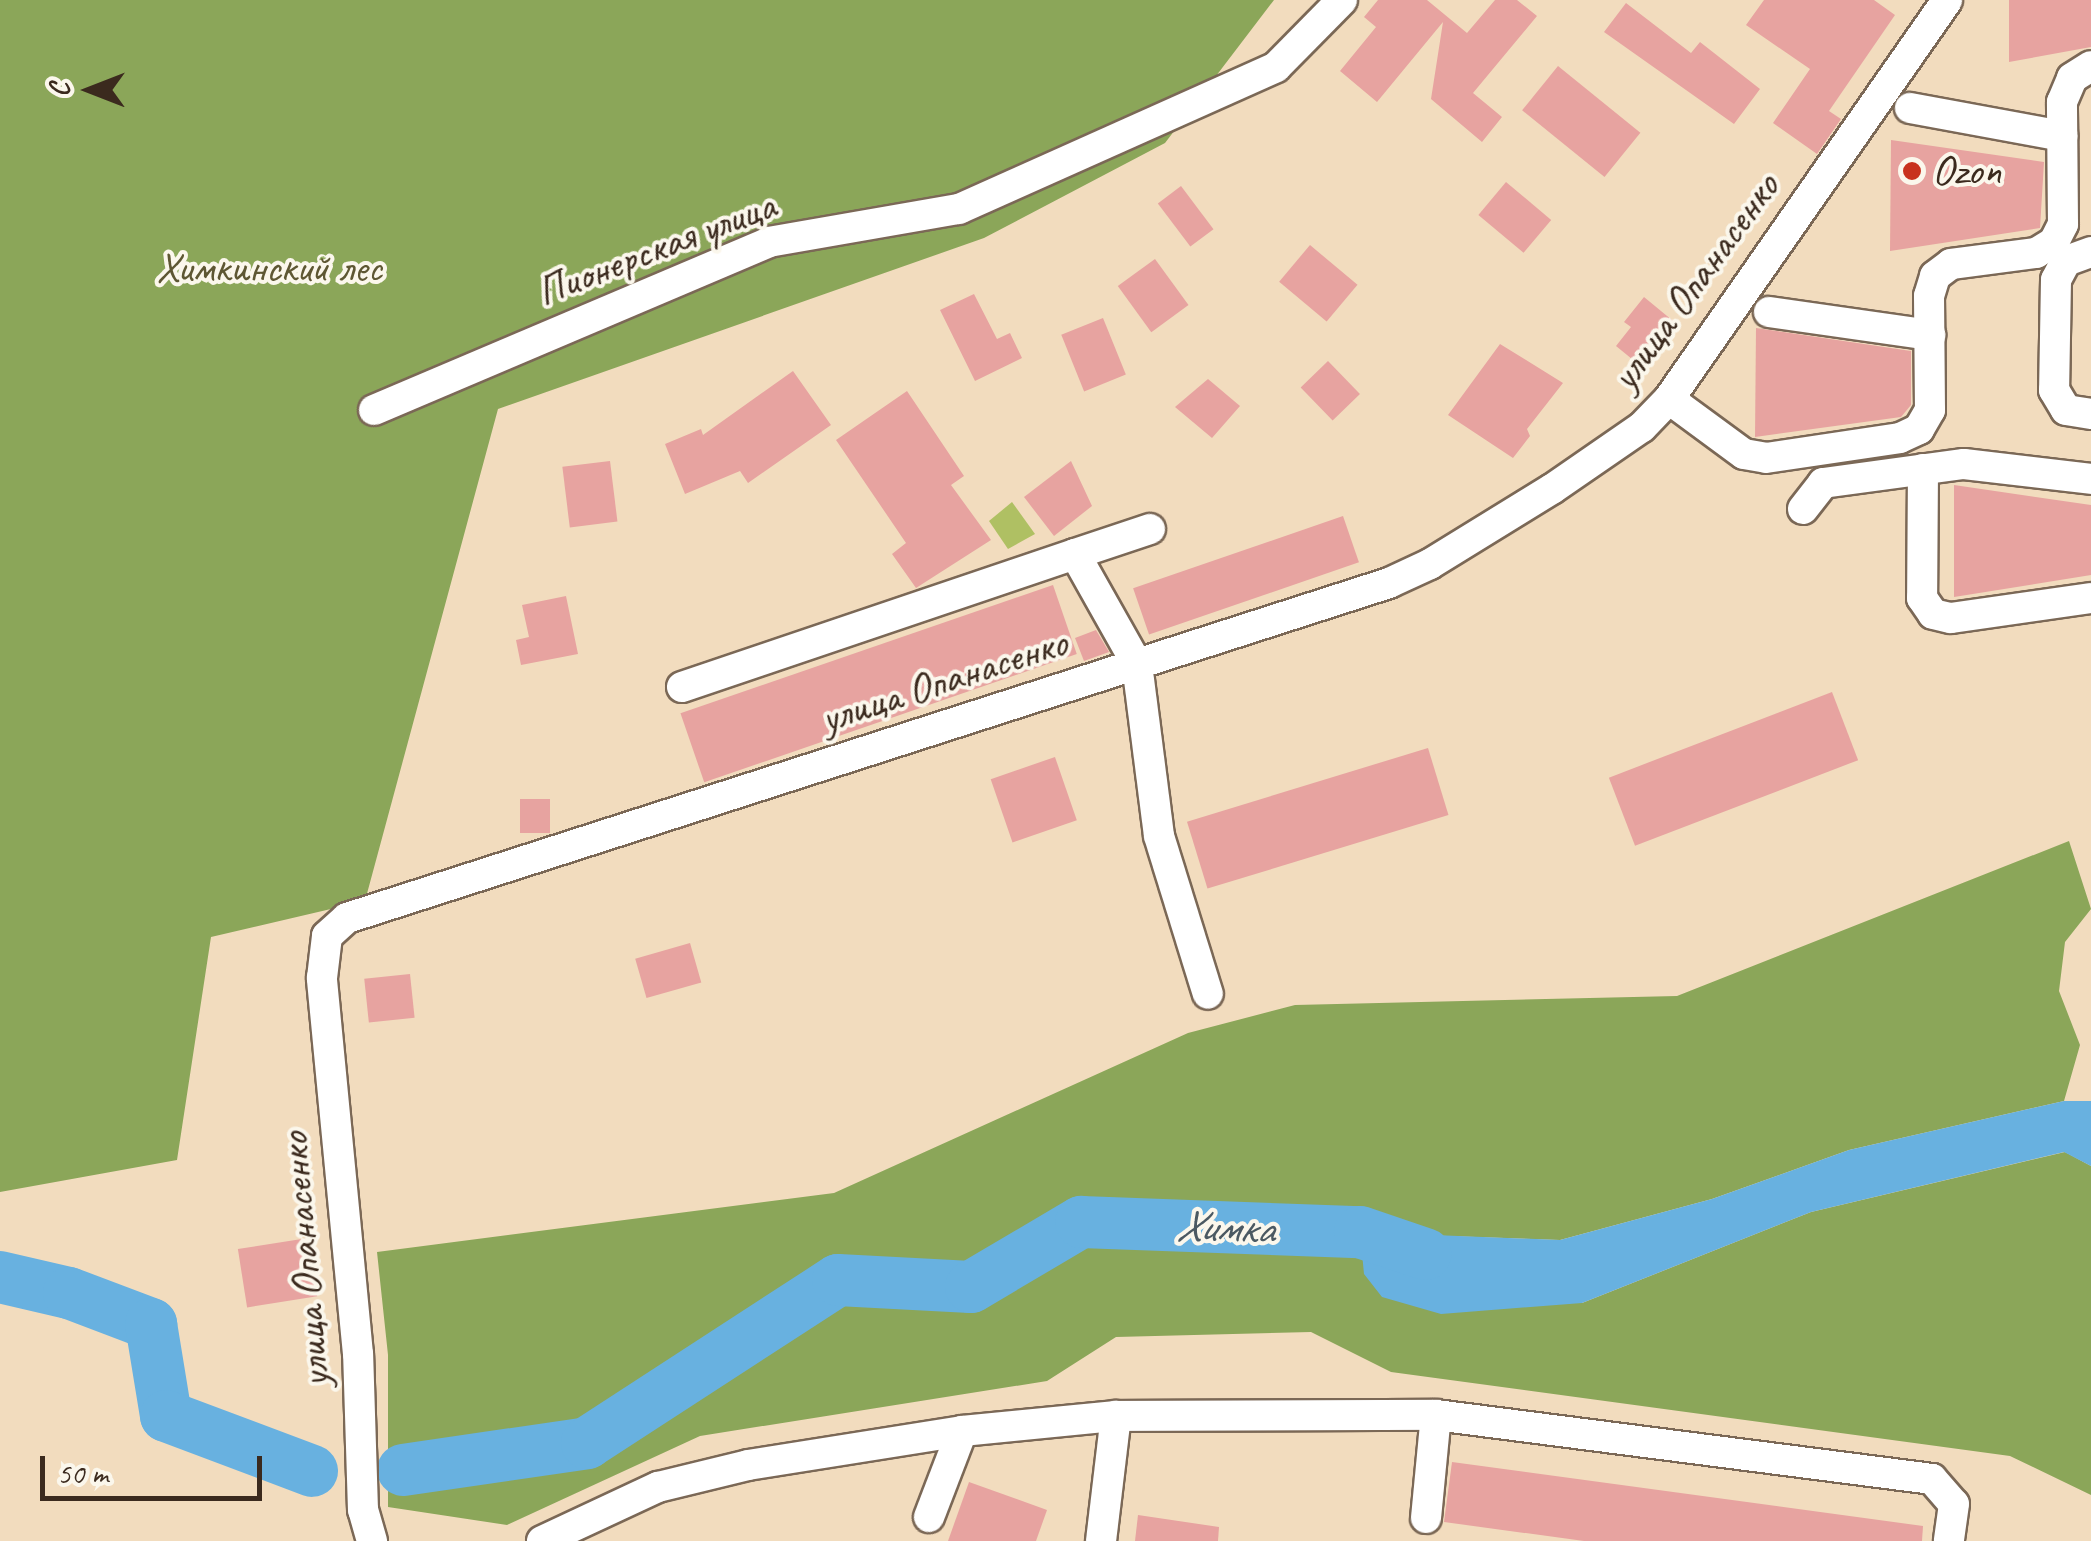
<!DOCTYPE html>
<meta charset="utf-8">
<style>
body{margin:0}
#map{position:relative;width:2091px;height:1541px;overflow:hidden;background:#f2dcbe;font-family:Caveat,sans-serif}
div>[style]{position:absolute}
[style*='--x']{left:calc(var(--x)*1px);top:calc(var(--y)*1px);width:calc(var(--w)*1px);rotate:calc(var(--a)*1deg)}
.green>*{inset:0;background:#afc063}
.forest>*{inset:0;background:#8ba659}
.water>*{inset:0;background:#68b1e0}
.river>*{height:52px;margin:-26px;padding:0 26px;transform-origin:26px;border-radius:26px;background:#68b1e0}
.building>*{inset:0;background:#e7a3a0;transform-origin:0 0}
.roads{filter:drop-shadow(2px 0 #7b6856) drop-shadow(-2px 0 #7b6856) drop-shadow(0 2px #7b6856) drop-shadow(0 -2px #7b6856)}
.minor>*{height:30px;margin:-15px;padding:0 15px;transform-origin:15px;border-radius:15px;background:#fff}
.dots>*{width:28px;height:28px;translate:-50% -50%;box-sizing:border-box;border:5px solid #fbf7ec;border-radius:50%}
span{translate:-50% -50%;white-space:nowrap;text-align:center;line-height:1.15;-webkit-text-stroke:8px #fbf7ec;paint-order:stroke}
.poi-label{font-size:42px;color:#3b2a1e}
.left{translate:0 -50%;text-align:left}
.street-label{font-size:42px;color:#3b2a1e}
.park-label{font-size:42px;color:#5e5733}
.water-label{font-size:45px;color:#4b5962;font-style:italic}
.north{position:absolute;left:40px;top:40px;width:100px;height:100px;-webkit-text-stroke:8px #fbf7ec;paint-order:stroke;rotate:270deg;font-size:28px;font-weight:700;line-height:40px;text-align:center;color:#3b2a1e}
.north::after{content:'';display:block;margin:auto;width:35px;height:45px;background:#3b2a1e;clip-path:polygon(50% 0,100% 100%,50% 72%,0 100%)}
.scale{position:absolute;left:40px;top:1456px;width:222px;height:45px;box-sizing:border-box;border:5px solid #3b2a1e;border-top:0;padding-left:12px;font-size:30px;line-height:35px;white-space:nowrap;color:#3b2a1e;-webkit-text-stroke:8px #fbf7ec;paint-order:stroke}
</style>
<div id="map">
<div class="green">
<div style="clip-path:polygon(1012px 502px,1035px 534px,1008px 549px,989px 521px)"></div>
</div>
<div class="forest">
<div style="clip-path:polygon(0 0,1274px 0,1165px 143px,984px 238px,498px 409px,365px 901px,211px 937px,177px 1160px,0 1192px)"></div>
<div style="clip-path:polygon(2069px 841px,2091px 909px,2065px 942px,2059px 991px,2080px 1045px,2064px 1101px,1849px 1150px,1712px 1199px,1560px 1240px,1360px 1233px,1582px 1303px,1811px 1212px,2065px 1152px,2091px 1166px,2091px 1495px,2010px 1456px,1391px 1372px,1311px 1332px,1116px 1337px,1047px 1381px,700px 1436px,507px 1525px,388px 1507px,388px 1355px,377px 1252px,834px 1193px,1188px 1033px,1295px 1005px,1677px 996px)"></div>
</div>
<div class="water">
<div style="clip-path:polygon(2064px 1101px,2091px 1101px,2091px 1166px,2064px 1152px,1811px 1212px,1582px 1303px,1441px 1314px,1382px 1297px,1364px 1274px,1360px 1232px,1560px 1240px,1712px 1199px,1849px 1150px)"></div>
</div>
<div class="river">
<div style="--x:0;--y:1277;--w:71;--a:13.1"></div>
<div style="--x:69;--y:1293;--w:88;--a:20.7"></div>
<div style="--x:151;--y:1324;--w:93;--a:80.7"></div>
<div style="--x:166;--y:1416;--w:156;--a:20.6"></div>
<div style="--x:403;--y:1470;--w:186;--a:-8.3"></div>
<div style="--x:587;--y:1443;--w:299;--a:-33"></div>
<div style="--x:838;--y:1280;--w:133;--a:3"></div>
<div style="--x:971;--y:1287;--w:128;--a:-30.6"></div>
<div style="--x:1081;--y:1222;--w:279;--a:2.1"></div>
<div style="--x:1360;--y:1232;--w:69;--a:18.7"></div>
</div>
<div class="building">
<div style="clip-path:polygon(1378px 0,1427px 0,1467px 33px,1495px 0,1517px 0,1537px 16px,1473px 93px,1502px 117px,1482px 142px,1431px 99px,1443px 22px,1377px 102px,1340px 71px,1376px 27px,1364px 17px)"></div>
<div style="clip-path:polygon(1764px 0,1874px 0,1895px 15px,1829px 111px,1841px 119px,1817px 154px,1773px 123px,1810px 69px,1746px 25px)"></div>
<div style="clip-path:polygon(2009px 0,2091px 0,2091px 47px,2009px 62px)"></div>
<div style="clip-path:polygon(1626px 3px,1691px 53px,1700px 42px,1760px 89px,1734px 124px,1604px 32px)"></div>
<div style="left:1558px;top:66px;width:106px;height:57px;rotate:39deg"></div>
<div style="clip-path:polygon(1891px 140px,2044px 162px,2040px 228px,1890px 251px)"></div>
<div style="left:1506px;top:182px;width:59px;height:43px;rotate:40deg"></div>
<div style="left:1181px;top:186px;width:54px;height:29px;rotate:53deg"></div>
<div style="left:1310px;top:245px;width:62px;height:48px;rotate:40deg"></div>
<div style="left:1155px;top:259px;width:57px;height:46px;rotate:54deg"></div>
<div style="clip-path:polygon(974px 294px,997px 339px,1010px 333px,1022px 358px,975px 381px,940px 310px)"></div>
<div style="clip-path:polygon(1644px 297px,1678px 325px,1643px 368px,1616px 346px,1631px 327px,1624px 322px)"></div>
<div style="left:1103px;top:318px;width:61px;height:45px;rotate:68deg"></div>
<div style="clip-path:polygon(1756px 328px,1911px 351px,1911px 405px,1901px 417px,1755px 437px)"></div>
<div style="clip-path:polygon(1500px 344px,1563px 383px,1527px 429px,1530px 436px,1513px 458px,1448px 415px)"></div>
<div style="left:1328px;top:361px;width:46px;height:38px;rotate:46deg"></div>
<div style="clip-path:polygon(793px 371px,831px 425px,748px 483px,740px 471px,685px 494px,665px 444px,701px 429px,703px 435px)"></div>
<div style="clip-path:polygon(1208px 379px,1240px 406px,1212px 438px,1175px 407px)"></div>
<div style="clip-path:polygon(907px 391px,964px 476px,951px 485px,991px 540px,916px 588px,892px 554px,906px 543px,836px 440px)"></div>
<div style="left:610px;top:461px;width:61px;height:48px;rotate:83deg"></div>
<div style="clip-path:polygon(1071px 461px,1092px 506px,1054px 536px,1024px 497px)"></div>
<div style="clip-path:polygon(1954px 485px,2091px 505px,2091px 575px,1954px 597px)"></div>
<div style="left:1343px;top:516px;width:49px;height:222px;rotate:71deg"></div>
<div style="left:1053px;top:585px;width:73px;height:394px;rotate:71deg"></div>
<div style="clip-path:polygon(566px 596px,578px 654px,521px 665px,516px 640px,529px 637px,522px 605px)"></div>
<div style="clip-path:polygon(1096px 630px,1109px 652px,1084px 661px,1075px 638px)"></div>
<div style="left:1832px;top:692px;width:73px;height:239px;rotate:69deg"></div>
<div style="left:1428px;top:748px;width:70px;height:252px;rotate:73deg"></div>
<div style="left:1055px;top:757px;width:67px;height:68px;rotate:71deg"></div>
<div style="left:550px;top:799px;width:34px;height:30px;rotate:90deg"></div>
<div style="left:690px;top:943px;width:41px;height:57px;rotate:74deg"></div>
<div style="left:410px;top:974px;width:44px;height:46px;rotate:84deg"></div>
<div style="left:308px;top:1238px;width:59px;height:71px;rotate:81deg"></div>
<div style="clip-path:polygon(1452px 1462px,1923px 1526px,1922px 1541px,1584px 1541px,1444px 1522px)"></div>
<div style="clip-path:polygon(969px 1482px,1047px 1510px,1036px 1541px,948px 1541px)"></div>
<div style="clip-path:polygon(1138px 1515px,1219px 1527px,1218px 1541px,1135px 1541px)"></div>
</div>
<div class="roads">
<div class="minor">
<div style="--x:1910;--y:108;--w:155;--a:10.4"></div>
<div style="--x:2091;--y:252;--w:27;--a:160"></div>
<div style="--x:2066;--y:261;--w:21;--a:118"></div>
<div style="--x:2056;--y:280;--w:110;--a:91"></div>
<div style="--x:2054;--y:390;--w:23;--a:59"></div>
<div style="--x:2066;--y:410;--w:25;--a:9"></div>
<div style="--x:1769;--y:312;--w:163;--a:8.1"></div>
<div style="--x:1669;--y:399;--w:93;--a:36.3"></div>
<div style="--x:1744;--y:454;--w:22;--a:10"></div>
<div style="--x:1766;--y:458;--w:135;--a:-8.5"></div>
<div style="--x:1900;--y:438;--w:21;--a:-25"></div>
<div style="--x:1919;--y:429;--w:22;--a:-60"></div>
<div style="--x:1930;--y:410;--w:114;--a:-90.5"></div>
<div style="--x:1929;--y:296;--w:21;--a:-73"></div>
<div style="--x:1935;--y:276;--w:20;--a:-37"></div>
<div style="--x:1951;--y:264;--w:86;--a:-7.4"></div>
<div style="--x:2036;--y:253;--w:21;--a:-31"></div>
<div style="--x:2054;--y:242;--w:20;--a:-63"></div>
<div style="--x:2063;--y:224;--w:122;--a:-90.5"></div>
<div style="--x:2062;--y:102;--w:26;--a:-67"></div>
<div style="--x:2072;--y:78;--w:22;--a:-32"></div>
<div style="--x:374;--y:410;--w:429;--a:-23"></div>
<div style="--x:769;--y:242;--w:193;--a:-9.9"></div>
<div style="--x:959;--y:209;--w:347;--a:-24.1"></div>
<div style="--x:1276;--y:67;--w:94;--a:-45.4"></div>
<div style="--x:1923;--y:469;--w:129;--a:90.4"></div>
<div style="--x:1922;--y:598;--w:19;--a:55"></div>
<div style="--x:1933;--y:614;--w:18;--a:13"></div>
<div style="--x:1951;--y:618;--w:141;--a:-8.1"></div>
<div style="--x:1803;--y:509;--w:33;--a:-52"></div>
<div style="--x:1823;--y:483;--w:142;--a:-7.7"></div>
<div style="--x:1964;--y:464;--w:128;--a:6.7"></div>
<div style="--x:1075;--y:554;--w:79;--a:-18.4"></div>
<div style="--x:682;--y:687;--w:415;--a:-18.7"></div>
<div style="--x:1075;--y:554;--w:126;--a:60.6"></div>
<div style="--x:1137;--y:664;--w:173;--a:82.7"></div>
<div style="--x:1159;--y:836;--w:165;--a:72.8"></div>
<div style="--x:929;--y:1517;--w:92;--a:-69"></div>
<div style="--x:1426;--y:1518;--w:103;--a:-84.5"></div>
<div style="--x:1436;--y:1415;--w:500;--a:7.35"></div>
<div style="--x:1932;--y:1479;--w:33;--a:49"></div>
<div style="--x:1954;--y:1504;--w:37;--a:98"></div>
<div style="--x:372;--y:1541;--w:32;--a:-106"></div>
<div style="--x:363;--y:1510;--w:156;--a:-91.8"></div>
<div style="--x:358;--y:1354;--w:378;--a:-95.5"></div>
<div style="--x:322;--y:978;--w:42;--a:-83.2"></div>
<div style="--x:327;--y:936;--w:27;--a:-42"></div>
<div style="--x:347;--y:918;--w:1095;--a:-17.82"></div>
<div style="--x:1389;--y:583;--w:45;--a:-24.9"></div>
<div style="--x:1430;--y:564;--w:143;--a:-31.6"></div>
<div style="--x:1552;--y:489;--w:109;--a:-34.6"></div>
<div style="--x:1642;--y:427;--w:39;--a:-46"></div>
<div style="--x:1669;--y:399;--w:486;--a:-55.1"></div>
<div style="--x:542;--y:1541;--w:128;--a:-25"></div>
<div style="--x:658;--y:1487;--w:93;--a:-13.7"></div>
<div style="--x:748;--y:1465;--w:217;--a:-9"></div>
<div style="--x:962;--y:1431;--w:155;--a:-5.6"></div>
<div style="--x:1116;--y:1416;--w:320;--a:-0.2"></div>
<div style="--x:1101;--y:1541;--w:126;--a:-83.2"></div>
</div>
</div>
<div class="dots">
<div style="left:1912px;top:171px;background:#c8321e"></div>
</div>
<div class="poi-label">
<span class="left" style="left:1932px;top:171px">Ozon</span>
</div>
<div class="street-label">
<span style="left:656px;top:249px;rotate:-21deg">Пионерская улица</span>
<span style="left:1695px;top:282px;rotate:-54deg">улица Опанасенко</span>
<span style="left:944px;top:681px;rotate:-18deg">улица Опанасенко</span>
<span style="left:305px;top:1260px;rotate:-95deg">улица Опанасенко</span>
</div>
<div class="park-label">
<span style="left:269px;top:268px">Химкинский лес</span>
</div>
<div class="water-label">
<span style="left:1225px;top:1227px;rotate:2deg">Химка</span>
</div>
<div class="north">С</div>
<div class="scale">50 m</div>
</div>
